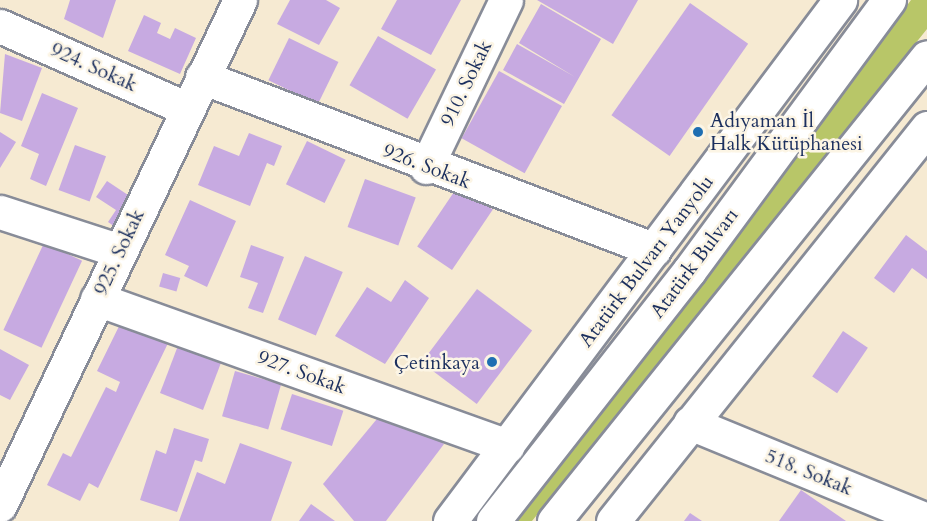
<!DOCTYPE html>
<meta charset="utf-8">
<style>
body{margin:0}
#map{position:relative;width:927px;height:521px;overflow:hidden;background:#f6ead2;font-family:Cardo,serif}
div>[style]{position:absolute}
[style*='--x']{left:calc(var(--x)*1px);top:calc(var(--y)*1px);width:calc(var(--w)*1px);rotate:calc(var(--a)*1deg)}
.green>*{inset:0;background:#b8c668}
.building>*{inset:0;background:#c7aae1;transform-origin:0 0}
.roads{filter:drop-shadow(2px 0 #888c98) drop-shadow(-2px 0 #888c98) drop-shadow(0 2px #888c98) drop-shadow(0 -2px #888c98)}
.minor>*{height:33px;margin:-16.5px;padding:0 16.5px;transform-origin:16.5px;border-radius:16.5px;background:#fff}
.highway>*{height:33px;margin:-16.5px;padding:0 16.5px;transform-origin:16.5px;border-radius:16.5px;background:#fff}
.dots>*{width:16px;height:16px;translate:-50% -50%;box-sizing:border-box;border:3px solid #fcf5e5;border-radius:50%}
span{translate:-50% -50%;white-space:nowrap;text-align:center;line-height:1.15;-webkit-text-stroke:5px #fcf5e5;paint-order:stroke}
.street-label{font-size:20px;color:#1b2f5e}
.poi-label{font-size:20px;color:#1b2f5e}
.left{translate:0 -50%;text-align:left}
.right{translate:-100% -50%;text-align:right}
</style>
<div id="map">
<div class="green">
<div style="clip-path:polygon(911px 0,927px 0,927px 29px,532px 521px,515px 521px,756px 213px)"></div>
</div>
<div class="building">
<div style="clip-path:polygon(70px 0,116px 0,103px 38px,64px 19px)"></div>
<div style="clip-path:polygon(290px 0,326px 0,340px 8px,319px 45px,277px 24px)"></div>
<div style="clip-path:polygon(397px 0,461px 0,431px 55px,381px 29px)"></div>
<div style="clip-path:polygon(537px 0,638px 0,613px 44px)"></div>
<div style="left:690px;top:3px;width:71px;height:137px;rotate:35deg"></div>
<div style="clip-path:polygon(541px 4px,601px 39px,564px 104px,503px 70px,517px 44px,575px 77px,519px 43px)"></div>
<div style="clip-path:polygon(144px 15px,161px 23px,157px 33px,170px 39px,175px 28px,196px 38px,180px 74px,128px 51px)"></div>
<div style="left:378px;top:36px;width:67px;height:57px;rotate:30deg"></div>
<div style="left:289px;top:38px;width:55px;height:47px;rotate:26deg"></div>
<div style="clip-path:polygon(5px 54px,42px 68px,22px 121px,0 113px)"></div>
<div style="left:499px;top:71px;width:72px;height:77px;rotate:29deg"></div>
<div style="clip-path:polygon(42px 93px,78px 108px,46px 186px,30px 179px,39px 154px,21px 146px)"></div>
<div style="clip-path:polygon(0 132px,16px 142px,0 168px)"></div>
<div style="clip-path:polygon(249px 133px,282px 146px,274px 166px,267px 163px,250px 206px,198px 185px,214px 146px,239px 156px)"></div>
<div style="left:307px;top:141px;width:43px;height:48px;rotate:26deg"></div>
<div style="left:75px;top:145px;width:33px;height:48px;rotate:20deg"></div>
<div style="left:365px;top:179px;width:54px;height:51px;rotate:20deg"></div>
<div style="clip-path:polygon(107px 181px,137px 201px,118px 229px,108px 222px,116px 210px,96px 197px)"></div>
<div style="left:458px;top:186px;width:42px;height:73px;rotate:34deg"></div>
<div style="clip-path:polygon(190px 200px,236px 221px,207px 287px,184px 276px,189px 266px,165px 255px)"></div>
<div style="clip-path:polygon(906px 235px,927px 251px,927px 279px,912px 268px,894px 293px,874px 278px)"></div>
<div style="left:44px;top:243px;width:42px;height:96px;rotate:25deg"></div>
<div style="clip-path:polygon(251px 245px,284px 257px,263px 313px,248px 308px,258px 283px,240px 277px)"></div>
<div style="left:305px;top:256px;width:41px;height:69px;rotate:23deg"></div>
<div style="left:163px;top:273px;width:18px;height:14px;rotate:16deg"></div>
<div style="clip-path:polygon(405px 280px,429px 298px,385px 364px,335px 336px,367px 287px,391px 302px)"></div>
<div style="left:477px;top:289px;width:69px;height:92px;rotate:37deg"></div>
<div style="clip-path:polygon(125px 314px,171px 337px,98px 488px,89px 483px,80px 501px,47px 485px,63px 453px,71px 457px,106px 387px,116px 392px,120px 382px,97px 371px)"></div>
<div style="left:843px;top:331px;width:30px;height:55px;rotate:34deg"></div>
<div style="clip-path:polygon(179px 343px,227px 347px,203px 410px,160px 393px)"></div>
<div style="clip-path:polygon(0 349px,29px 365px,10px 400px,0 395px)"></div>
<div style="left:235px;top:371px;width:48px;height:47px;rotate:16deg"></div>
<div style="left:292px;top:394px;width:54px;height:37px;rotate:18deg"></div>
<div style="clip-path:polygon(386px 408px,444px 444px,386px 521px,354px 521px,323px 484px)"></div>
<div style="clip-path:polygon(174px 428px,209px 439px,202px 462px,195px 460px,177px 512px,140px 500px,156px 450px,166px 454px)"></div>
<div style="clip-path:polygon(240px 443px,292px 462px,271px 521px,179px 521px,197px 472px,225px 484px)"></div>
<div style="clip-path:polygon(801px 490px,846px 521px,779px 521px)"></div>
<div style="clip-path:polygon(311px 504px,335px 521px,299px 521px)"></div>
<div style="clip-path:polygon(690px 513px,702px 521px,684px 521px)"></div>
</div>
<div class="roads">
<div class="minor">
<div style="--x:0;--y:26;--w:205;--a:23.9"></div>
<div style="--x:202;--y:77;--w:484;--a:20.9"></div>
<div style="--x:426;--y:167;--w:185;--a:-64.4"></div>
<div style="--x:0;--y:212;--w:126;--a:18"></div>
<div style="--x:97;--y:299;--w:436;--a:19.7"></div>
<div style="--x:690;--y:423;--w:256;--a:22.3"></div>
<div style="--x:0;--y:505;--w:559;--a:-64.58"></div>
<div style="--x:450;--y:521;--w:651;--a:-53.18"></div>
<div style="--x:613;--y:521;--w:503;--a:-51.38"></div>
</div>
<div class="highway">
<div style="--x:493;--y:521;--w:318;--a:-51.9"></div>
<div style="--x:689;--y:271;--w:337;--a:-53.6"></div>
<div style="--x:554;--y:521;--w:595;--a:-51.2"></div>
</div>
</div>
<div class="dots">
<div style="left:698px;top:132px;background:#1f6fb2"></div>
<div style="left:492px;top:362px;background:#1f6fb2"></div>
</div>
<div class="street-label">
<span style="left:94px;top:67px;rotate:24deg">924. Sokak</span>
<span style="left:466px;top:83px;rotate:-64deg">910. Sokak</span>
<span style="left:427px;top:166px;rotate:21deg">926. Sokak</span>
<span style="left:119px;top:252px;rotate:-65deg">925. Sokak</span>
<span style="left:646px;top:261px;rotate:-53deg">Atatürk Bulvarı Yanyolu</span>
<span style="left:694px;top:263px;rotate:-53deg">Atatürk Bulvarı</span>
<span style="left:302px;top:372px;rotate:20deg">927. Sokak</span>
<span style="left:809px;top:472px;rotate:22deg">518. Sokak</span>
</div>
<div class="poi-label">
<span class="left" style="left:710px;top:132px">Adıyaman İl<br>Halk Kütüphanesi</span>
<span class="right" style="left:480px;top:362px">Çetinkaya</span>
</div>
</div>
